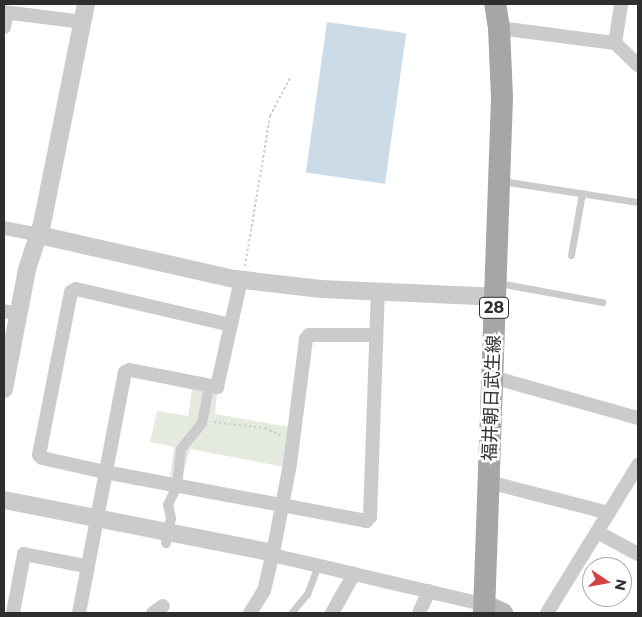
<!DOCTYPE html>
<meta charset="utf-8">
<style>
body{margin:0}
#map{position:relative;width:642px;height:617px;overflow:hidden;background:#fff;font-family:Montserrat,"Noto Sans JP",sans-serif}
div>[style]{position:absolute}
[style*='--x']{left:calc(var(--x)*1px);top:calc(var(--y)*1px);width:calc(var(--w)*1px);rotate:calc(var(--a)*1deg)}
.green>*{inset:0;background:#e4eade}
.water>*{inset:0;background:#ccdbe8;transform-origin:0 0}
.path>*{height:2px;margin-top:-1px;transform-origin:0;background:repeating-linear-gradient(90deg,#cbcbcb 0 2.5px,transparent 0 5px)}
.service>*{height:7px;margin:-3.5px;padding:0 3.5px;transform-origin:3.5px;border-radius:3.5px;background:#cbcbcb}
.pedestrian>*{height:10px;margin:-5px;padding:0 5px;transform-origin:5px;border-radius:5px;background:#cbcbcb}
.minor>*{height:14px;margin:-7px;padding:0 7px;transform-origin:7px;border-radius:7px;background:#cbcbcb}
.tertiary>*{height:18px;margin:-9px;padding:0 9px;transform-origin:9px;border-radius:9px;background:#cbcbcb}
.secondary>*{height:20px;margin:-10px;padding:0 10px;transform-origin:10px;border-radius:10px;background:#b8b8b8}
.primary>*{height:22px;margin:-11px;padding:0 11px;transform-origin:11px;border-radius:11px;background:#a6a6a6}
span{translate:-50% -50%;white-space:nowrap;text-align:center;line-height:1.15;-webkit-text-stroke:5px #fff;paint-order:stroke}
.shield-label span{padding:1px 4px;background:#fff;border:1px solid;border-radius:4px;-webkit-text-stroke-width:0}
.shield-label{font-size:16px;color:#2e2e2e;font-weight:700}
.street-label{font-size:18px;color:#2e2e2e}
.frame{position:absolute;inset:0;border:5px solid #2e2e2e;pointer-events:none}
.north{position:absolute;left:582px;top:557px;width:50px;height:50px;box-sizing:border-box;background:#fff;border:1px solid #ababab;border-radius:50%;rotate:102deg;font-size:14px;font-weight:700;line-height:20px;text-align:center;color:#2e2e2e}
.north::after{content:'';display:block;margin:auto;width:18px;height:22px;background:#d44243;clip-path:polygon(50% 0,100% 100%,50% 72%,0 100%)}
</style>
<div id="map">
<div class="green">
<div style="clip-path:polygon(192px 389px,217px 394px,215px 414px,290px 427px,285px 467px,190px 449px,181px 481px,170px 476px,174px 447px,150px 442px,157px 411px,188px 416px)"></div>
</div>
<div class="water">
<div style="left:327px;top:22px;width:80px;height:152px;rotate:8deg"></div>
</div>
<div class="path">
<div style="--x:245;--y:266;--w:152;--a:-80.5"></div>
<div style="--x:270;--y:116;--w:45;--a:-62.3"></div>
<div style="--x:214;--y:422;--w:51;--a:6.7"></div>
<div style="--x:265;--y:428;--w:17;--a:25"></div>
</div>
<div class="service">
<div style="--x:502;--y:181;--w:138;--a:8.8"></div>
<div style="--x:571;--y:255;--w:63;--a:-79.9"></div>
<div style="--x:499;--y:283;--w:105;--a:10.5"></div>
<div style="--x:291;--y:613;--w:25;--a:-50"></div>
<div style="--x:307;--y:594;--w:31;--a:-69"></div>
</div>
<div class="pedestrian">
<div style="--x:166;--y:543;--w:25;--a:-79"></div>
<div style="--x:171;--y:518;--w:13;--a:-103"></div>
<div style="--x:168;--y:505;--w:21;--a:-65"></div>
<div style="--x:177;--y:486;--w:37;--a:-84"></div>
<div style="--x:181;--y:449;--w:33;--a:-51"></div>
<div style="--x:202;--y:423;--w:38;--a:-79"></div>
</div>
<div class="minor">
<div style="--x:4;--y:12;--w:79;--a:7.3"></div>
<div style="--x:4;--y:27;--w:15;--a:-79"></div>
<div style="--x:499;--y:28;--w:117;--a:7.4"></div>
<div style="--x:615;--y:43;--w:32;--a:44"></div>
<div style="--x:615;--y:43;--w:39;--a:-81"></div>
<div style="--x:4;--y:228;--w:36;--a:11"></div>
<div style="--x:4;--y:311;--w:14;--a:12"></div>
<div style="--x:231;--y:325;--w:159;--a:-166.9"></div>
<div style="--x:76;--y:289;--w:6;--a:149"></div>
<div style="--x:71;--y:292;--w:166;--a:101.1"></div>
<div style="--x:39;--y:455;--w:4;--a:45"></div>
<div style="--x:42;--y:458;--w:65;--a:12.5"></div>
<div style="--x:105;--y:472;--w:266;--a:10.6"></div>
<div style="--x:366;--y:521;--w:6;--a:-45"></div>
<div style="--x:370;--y:517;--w:226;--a:-88"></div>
<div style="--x:492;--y:377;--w:152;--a:15.7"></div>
<div style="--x:489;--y:482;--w:124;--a:14.5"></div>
<div style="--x:597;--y:532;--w:47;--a:28.2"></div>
<div style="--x:272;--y:555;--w:84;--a:13"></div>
<div style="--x:13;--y:613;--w:60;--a:-79.4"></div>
<div style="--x:24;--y:554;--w:63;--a:11"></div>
<div style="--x:79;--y:613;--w:245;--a:-79.2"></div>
<div style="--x:125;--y:372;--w:5;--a:-22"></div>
<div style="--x:130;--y:370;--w:89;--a:11.1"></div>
<div style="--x:217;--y:387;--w:110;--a:-77.4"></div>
<div style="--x:153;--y:613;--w:12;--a:-35"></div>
<div style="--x:250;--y:613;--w:26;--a:-58"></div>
<div style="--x:264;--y:591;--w:39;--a:-77"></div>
<div style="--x:273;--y:553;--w:91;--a:-79.2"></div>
<div style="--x:290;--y:464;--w:126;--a:-82.7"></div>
<div style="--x:306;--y:339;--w:5;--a:-53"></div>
<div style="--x:309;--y:335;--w:67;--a:0"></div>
<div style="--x:332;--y:613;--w:45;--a:-60.6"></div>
<div style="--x:354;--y:574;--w:136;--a:13.2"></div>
<div style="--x:419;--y:613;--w:24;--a:-66"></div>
<div style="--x:547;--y:613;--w:174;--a:-58.4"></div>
</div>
<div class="tertiary">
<div style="--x:39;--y:235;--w:201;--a:12.7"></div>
<div style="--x:235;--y:279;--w:87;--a:6.6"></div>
<div style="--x:321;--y:289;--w:173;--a:2.6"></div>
<div style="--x:4;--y:389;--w:122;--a:-79.1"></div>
<div style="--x:27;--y:269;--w:47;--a:-71.6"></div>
<div style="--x:42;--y:224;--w:224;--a:-78.7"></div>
<div style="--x:4;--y:500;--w:274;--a:11.1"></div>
</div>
<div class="secondary">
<div style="--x:486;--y:605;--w:19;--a:25"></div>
</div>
<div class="primary">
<div style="--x:484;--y:613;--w:516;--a:-88"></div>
<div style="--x:502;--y:97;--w:69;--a:-92.5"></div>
<div style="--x:499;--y:28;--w:24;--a:-99"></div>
</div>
<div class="shield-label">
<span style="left:494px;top:308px">28</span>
</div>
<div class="street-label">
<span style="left:492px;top:398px;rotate:-88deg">福井朝日武生線</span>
</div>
<div class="frame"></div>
<div class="north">N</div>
</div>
